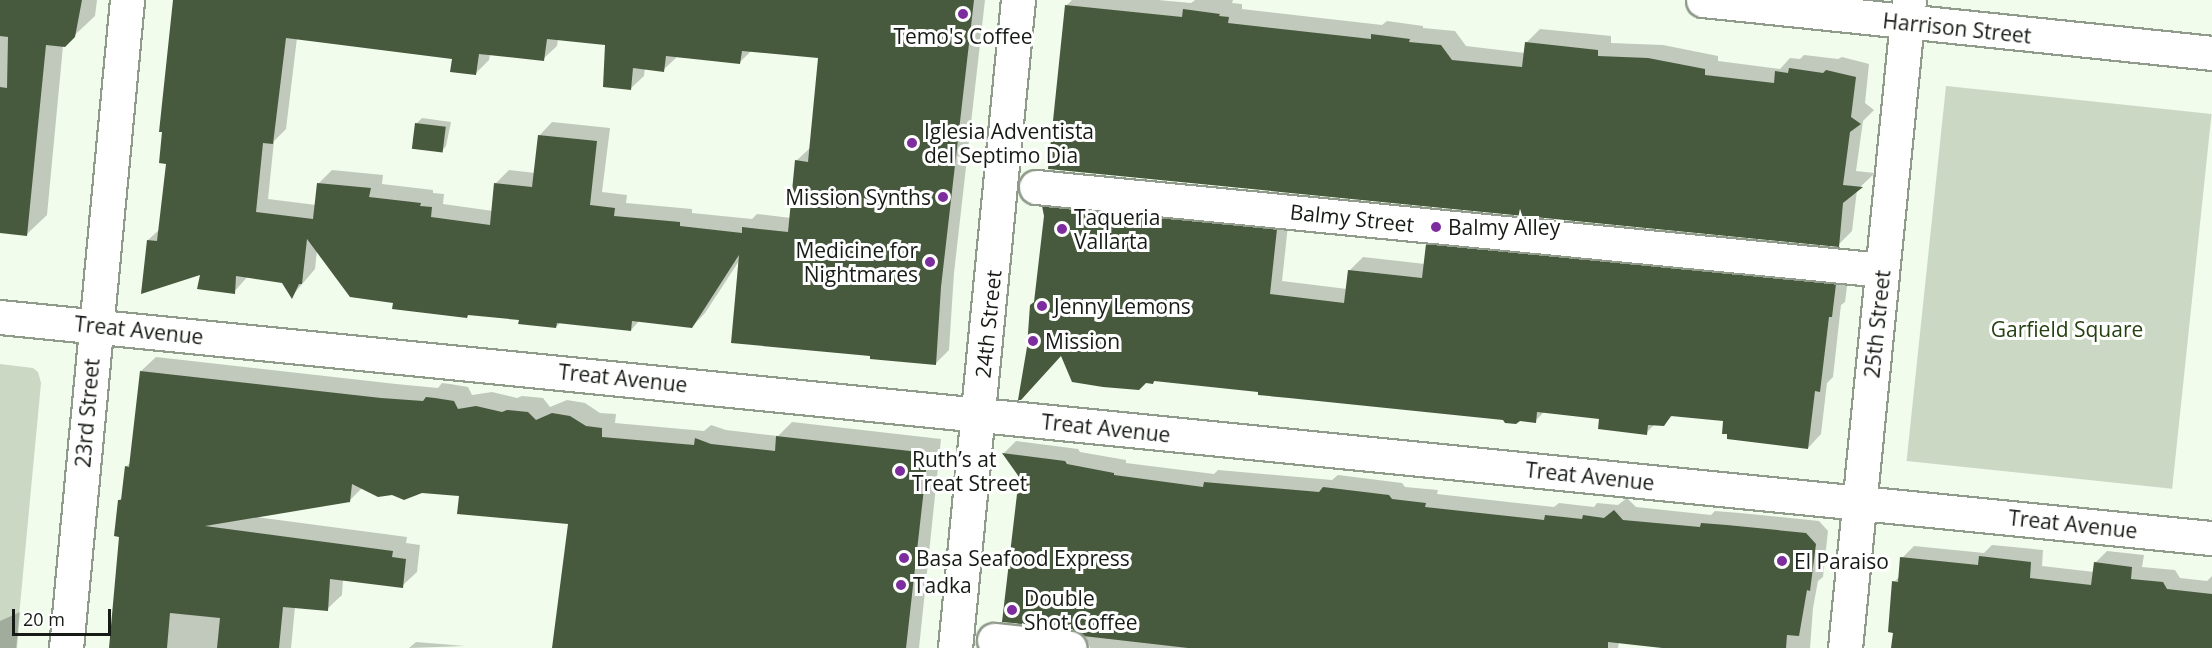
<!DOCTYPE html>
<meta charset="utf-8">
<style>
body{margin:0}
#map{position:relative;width:2212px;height:648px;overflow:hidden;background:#f1fcec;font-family:"Open Sans",sans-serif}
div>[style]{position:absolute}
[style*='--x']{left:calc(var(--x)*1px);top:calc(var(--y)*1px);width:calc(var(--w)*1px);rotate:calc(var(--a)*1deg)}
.green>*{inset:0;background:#cbd8c3;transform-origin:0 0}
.shadow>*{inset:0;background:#0003}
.building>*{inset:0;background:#485a3e;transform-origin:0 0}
.roads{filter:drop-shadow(2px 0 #919b8c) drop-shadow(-2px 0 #919b8c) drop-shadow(0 2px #919b8c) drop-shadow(0 -2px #919b8c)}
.minor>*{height:33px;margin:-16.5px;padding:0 16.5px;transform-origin:16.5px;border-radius:16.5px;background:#fff}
.tertiary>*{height:33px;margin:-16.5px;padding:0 16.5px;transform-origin:16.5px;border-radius:16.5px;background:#fff}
.dots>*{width:16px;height:16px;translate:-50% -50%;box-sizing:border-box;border:3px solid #fff;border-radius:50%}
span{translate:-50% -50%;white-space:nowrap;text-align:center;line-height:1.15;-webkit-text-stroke:6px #fff;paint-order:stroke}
.street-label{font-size:21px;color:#171b15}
.poi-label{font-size:21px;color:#171b15}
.left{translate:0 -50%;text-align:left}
.right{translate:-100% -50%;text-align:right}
.park-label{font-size:21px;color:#254011}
.scale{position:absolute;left:12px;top:609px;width:99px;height:27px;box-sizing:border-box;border:3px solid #171b15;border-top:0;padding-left:8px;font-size:18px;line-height:21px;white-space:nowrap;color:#171b15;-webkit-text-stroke:4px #fff;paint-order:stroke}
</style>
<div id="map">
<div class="green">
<div style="left:1946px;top:86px;width:267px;height:377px;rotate:6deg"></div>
<div style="clip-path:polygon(0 364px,33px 368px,38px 372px,41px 383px,16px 648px,0 648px)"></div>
</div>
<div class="shadow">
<div style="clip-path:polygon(0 0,97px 0,95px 16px,63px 46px,47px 215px,27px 234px,0 232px)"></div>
<div style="clip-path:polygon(evenodd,174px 0,985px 0,954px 273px,949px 350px,936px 363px,872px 354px,741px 258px,705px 313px,692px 327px,640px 320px,631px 330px,561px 322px,556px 327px,520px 319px,470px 313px,467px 316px,394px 301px,317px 250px,315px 269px,292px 296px,283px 281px,248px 276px,234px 292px,148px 240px,160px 229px,168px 163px,174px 0,297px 38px,453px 57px,476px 73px,489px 60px,490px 53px,543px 59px,557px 46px,558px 39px,607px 44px,630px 89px,644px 76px,645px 68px,663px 70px,677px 57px,740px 62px,752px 50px,820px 57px,810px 148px,796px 161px,791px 218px,757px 214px,752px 219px,692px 213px,692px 209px,626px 203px,627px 195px,602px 192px,610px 128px,552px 122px,539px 136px,535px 173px,509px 170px,496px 183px,493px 211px,443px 204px,444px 194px,433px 193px,433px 190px,382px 184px,383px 175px,332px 170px,318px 184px,316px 205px,268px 199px,274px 141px,286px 129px,297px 38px)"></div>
<div style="clip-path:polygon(1072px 0,1158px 0,1191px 3px,1195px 0,1233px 0,1232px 3px,1242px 4px,1242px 9px,1382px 25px,1387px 21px,1423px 26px,1423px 28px,1455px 31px,1466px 46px,1525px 53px,1526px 43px,1540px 29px,1611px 36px,1611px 43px,1663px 45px,1718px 56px,1718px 61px,1780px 69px,1790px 58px,1800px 59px,1804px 55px,1838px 59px,1842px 57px,1869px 64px,1865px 103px,1874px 110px,1863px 121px,1856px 171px,1875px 173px,1857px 190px,1852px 231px,1838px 245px,1066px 6px)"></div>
<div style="clip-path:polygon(422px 118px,451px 122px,446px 146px,441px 152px,416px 124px)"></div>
<div style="clip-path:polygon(1057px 194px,1289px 216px,1282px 281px,1347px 289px,1349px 271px,1363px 257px,1425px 264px,1428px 245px,1441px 231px,1849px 271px,1845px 302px,1841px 305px,1833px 377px,1827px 383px,1821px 434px,1808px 448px,1725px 420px,1674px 414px,1663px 425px,1655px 424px,1646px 433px,1601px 417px,1545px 411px,1535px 421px,1156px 379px,1153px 383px,1036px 301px,1045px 216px,1043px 207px)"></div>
<div style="clip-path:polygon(156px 357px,396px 384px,438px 388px,442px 383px,450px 384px,468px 387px,472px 395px,492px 392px,517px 398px,522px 396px,543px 398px,550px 407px,567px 400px,585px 403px,600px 413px,616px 414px,615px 423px,704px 431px,711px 425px,726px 430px,778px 436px,792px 422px,941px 439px,919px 648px,554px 648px,570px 522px,461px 495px,422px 492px,392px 493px,362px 488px,349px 501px,256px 517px,407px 537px,406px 543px,420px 545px,417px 572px,402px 586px,343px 579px,342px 595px,327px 609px,295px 607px,291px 648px,111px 648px,121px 535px,119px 500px,123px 497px,126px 467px,131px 462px,141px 371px)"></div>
<div style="clip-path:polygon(1016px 441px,1078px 449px,1080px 452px,1126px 460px,1126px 463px,1214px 474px,1218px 470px,1332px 480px,1338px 475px,1402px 483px,1405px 487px,1438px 490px,1437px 494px,1554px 507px,1559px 503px,1594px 507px,1597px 503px,1618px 505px,1627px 498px,1636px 507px,1711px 515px,1715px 511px,1740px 513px,1819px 521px,1828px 531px,1823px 577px,1818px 581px,1813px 608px,1810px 648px,1677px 648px,1619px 642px,1618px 648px,1090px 648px,1020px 477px,1004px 453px)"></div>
<div style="clip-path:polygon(1992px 545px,2043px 550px,2042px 566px,2094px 572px,2095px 563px,2107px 551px,2144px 555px,2142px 567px,2175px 570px,2180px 578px,2207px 581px,2212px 576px,2212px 648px,1893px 648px,1894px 582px,1900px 576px,1902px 558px,1914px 546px,1984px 553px)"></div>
<div style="clip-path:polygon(20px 612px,17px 648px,0 648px,0 621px)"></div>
<div style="clip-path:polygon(416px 642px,465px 646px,409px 648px)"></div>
</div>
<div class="building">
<div style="clip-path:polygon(0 0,82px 0,75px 37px,65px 47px,46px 45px,27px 236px,0 233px,0 87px,7px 88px,8px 37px,0 36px)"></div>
<div style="clip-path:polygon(evenodd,173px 0,974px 0,941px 287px,936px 365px,870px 359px,870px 356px,731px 343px,739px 255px,692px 328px,632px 321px,631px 331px,557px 323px,556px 328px,518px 324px,519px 320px,468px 315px,467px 318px,392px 309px,393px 303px,350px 297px,307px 239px,302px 284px,299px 284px,292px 299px,282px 283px,236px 276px,235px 294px,197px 289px,200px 275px,141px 294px,147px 240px,157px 241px,166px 164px,159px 163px,162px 132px,159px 132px,173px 0,286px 38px,452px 59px,450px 72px,476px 75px,479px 54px,544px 61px,547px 39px,605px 45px,603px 87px,631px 90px,633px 68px,664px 72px,666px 56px,740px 64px,742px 51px,818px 58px,808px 162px,795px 160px,788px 232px,742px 227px,742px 233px,680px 226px,680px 222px,614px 216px,615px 208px,590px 205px,597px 141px,538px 135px,532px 187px,494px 183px,490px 225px,431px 217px,432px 207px,420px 206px,421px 203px,369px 197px,371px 188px,317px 183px,313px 219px,256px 212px,263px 143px,273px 144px,286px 38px)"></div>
<div style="clip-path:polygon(1065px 5px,1182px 17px,1183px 9px,1220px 14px,1219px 16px,1229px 17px,1228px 23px,1371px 39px,1371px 34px,1410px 39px,1409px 42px,1441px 45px,1452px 60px,1522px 67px,1525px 42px,1598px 50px,1598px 56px,1648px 58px,1705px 69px,1705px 75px,1774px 83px,1775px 71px,1788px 73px,1789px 68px,1823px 73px,1826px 70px,1856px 77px,1851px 117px,1861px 124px,1850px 132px,1843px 185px,1863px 187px,1843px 203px,1839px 247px,1048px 169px)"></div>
<div style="left:415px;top:123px;width:31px;height:26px;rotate:7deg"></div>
<div style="clip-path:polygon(1042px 206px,1277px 229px,1270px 294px,1344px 303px,1348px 270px,1422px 278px,1426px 244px,1836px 284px,1832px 317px,1829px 317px,1820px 392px,1815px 391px,1808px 449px,1727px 439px,1727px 434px,1722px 434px,1723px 421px,1671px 416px,1664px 426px,1648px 425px,1647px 435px,1598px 429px,1599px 419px,1537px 412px,1536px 423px,1520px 421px,1516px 424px,1505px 423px,1503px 420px,1289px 398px,1258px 395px,1258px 392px,1154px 381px,1153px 384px,1146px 383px,1139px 390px,1103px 387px,1072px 382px,1061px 356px,1021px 400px,1018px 400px,1027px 347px,1030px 305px,1034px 302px,1044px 216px)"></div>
<div style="clip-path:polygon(140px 371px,381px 398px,423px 401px,426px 397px,435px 398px,454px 401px,458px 409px,476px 406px,502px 412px,507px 410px,528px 412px,536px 420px,552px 413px,570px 416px,586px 426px,602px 428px,602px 437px,694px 445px,695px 438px,711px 444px,775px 451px,776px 436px,928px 453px,906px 648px,552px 648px,568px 524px,457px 514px,459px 496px,422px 493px,404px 500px,392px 495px,378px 497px,352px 484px,350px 502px,205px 526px,393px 551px,392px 557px,406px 559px,403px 588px,330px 579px,328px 611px,283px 607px,279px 648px,217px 648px,220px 618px,170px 613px,167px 648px,109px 648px,119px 537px,114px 536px,118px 500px,121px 500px,125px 466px,129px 467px)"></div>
<div style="clip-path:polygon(1002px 453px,1065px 461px,1067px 464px,1114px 473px,1114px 475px,1203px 487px,1204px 482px,1319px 492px,1323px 487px,1389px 495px,1392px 499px,1426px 503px,1425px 507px,1544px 520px,1545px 515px,1582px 519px,1583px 515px,1604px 518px,1614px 510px,1623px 520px,1700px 527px,1701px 523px,1727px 525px,1806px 533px,1816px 544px,1810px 591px,1807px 590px,1799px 636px,1787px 635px,1786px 648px,1662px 648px,1608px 642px,1608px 648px,1188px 648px,1083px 636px,1072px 629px,1002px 622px,1019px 477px)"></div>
<div style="clip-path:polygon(1979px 556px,2031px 562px,2030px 578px,2091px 585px,2094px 562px,2132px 567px,2131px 579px,2163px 582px,2167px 589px,2212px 594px,2212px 648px,1891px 648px,1893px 633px,1888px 632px,1892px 581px,1898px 582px,1900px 557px,1978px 565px)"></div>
</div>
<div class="roads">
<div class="minor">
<div style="--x:1036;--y:187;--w:850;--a:5.6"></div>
<div style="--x:0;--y:317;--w:2223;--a:5.71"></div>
<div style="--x:994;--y:640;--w:76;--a:6"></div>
<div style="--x:66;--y:648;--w:651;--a:-84.62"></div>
<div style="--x:1845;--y:648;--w:651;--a:-84.36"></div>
</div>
<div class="tertiary">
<div style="--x:1703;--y:0;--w:512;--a:5.94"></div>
<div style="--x:955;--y:648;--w:651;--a:-84.45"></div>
</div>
</div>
<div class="dots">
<div style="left:963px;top:14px;background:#7d2d9d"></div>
<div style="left:912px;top:143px;background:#7d2d9d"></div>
<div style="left:943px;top:197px;background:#7d2d9d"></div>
<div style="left:1436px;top:227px;background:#7d2d9d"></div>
<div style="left:1062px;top:229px;background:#7d2d9d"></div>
<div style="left:930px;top:262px;background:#7d2d9d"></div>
<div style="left:1042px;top:306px;background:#7d2d9d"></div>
<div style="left:1033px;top:341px;background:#7d2d9d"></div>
<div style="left:900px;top:471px;background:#7d2d9d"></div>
<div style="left:904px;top:558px;background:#7d2d9d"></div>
<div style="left:1782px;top:561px;background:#7d2d9d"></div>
<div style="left:901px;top:585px;background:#7d2d9d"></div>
<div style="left:1012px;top:610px;background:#7d2d9d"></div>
</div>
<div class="street-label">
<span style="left:1957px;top:28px;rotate:6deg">Harrison Street</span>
<span style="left:1352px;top:218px;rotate:6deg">Balmy Street</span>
<span style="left:988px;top:324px;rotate:-84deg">24th Street</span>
<span style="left:1877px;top:324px;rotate:-84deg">25th Street</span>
<span style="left:139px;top:330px;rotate:6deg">Treat Avenue</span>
<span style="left:623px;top:378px;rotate:6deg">Treat Avenue</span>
<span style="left:87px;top:413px;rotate:-85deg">23rd Street</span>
<span style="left:1106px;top:428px;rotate:6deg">Treat Avenue</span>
<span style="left:1590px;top:476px;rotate:6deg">Treat Avenue</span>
<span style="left:2073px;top:524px;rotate:6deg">Treat Avenue</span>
</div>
<div class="poi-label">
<span style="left:963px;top:36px">Temo's Coffee</span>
<span class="left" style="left:924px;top:143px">Iglesia Adventista<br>del Septimo Dia</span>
<span class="right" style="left:931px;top:197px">Mission Synths</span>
<span class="left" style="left:1074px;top:229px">Taqueria<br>Vallarta</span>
<span class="left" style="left:1448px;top:227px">Balmy Alley</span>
<span class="right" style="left:918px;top:262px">Medicine for<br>Nightmares</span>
<span class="left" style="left:1054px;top:306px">Jenny Lemons</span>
<span class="left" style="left:1045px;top:341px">Mission</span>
<span class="left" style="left:912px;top:471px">Ruth’s at<br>Treat Street</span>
<span class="left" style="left:916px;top:558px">Basa Seafood Express</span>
<span class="left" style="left:1794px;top:561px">El Paraiso</span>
<span class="left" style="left:913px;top:585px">Tadka</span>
<span class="left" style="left:1024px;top:610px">Double<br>Shot Coffee</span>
</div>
<div class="park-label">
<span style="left:2067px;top:329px">Garfield Square</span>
</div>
<div class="scale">20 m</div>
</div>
